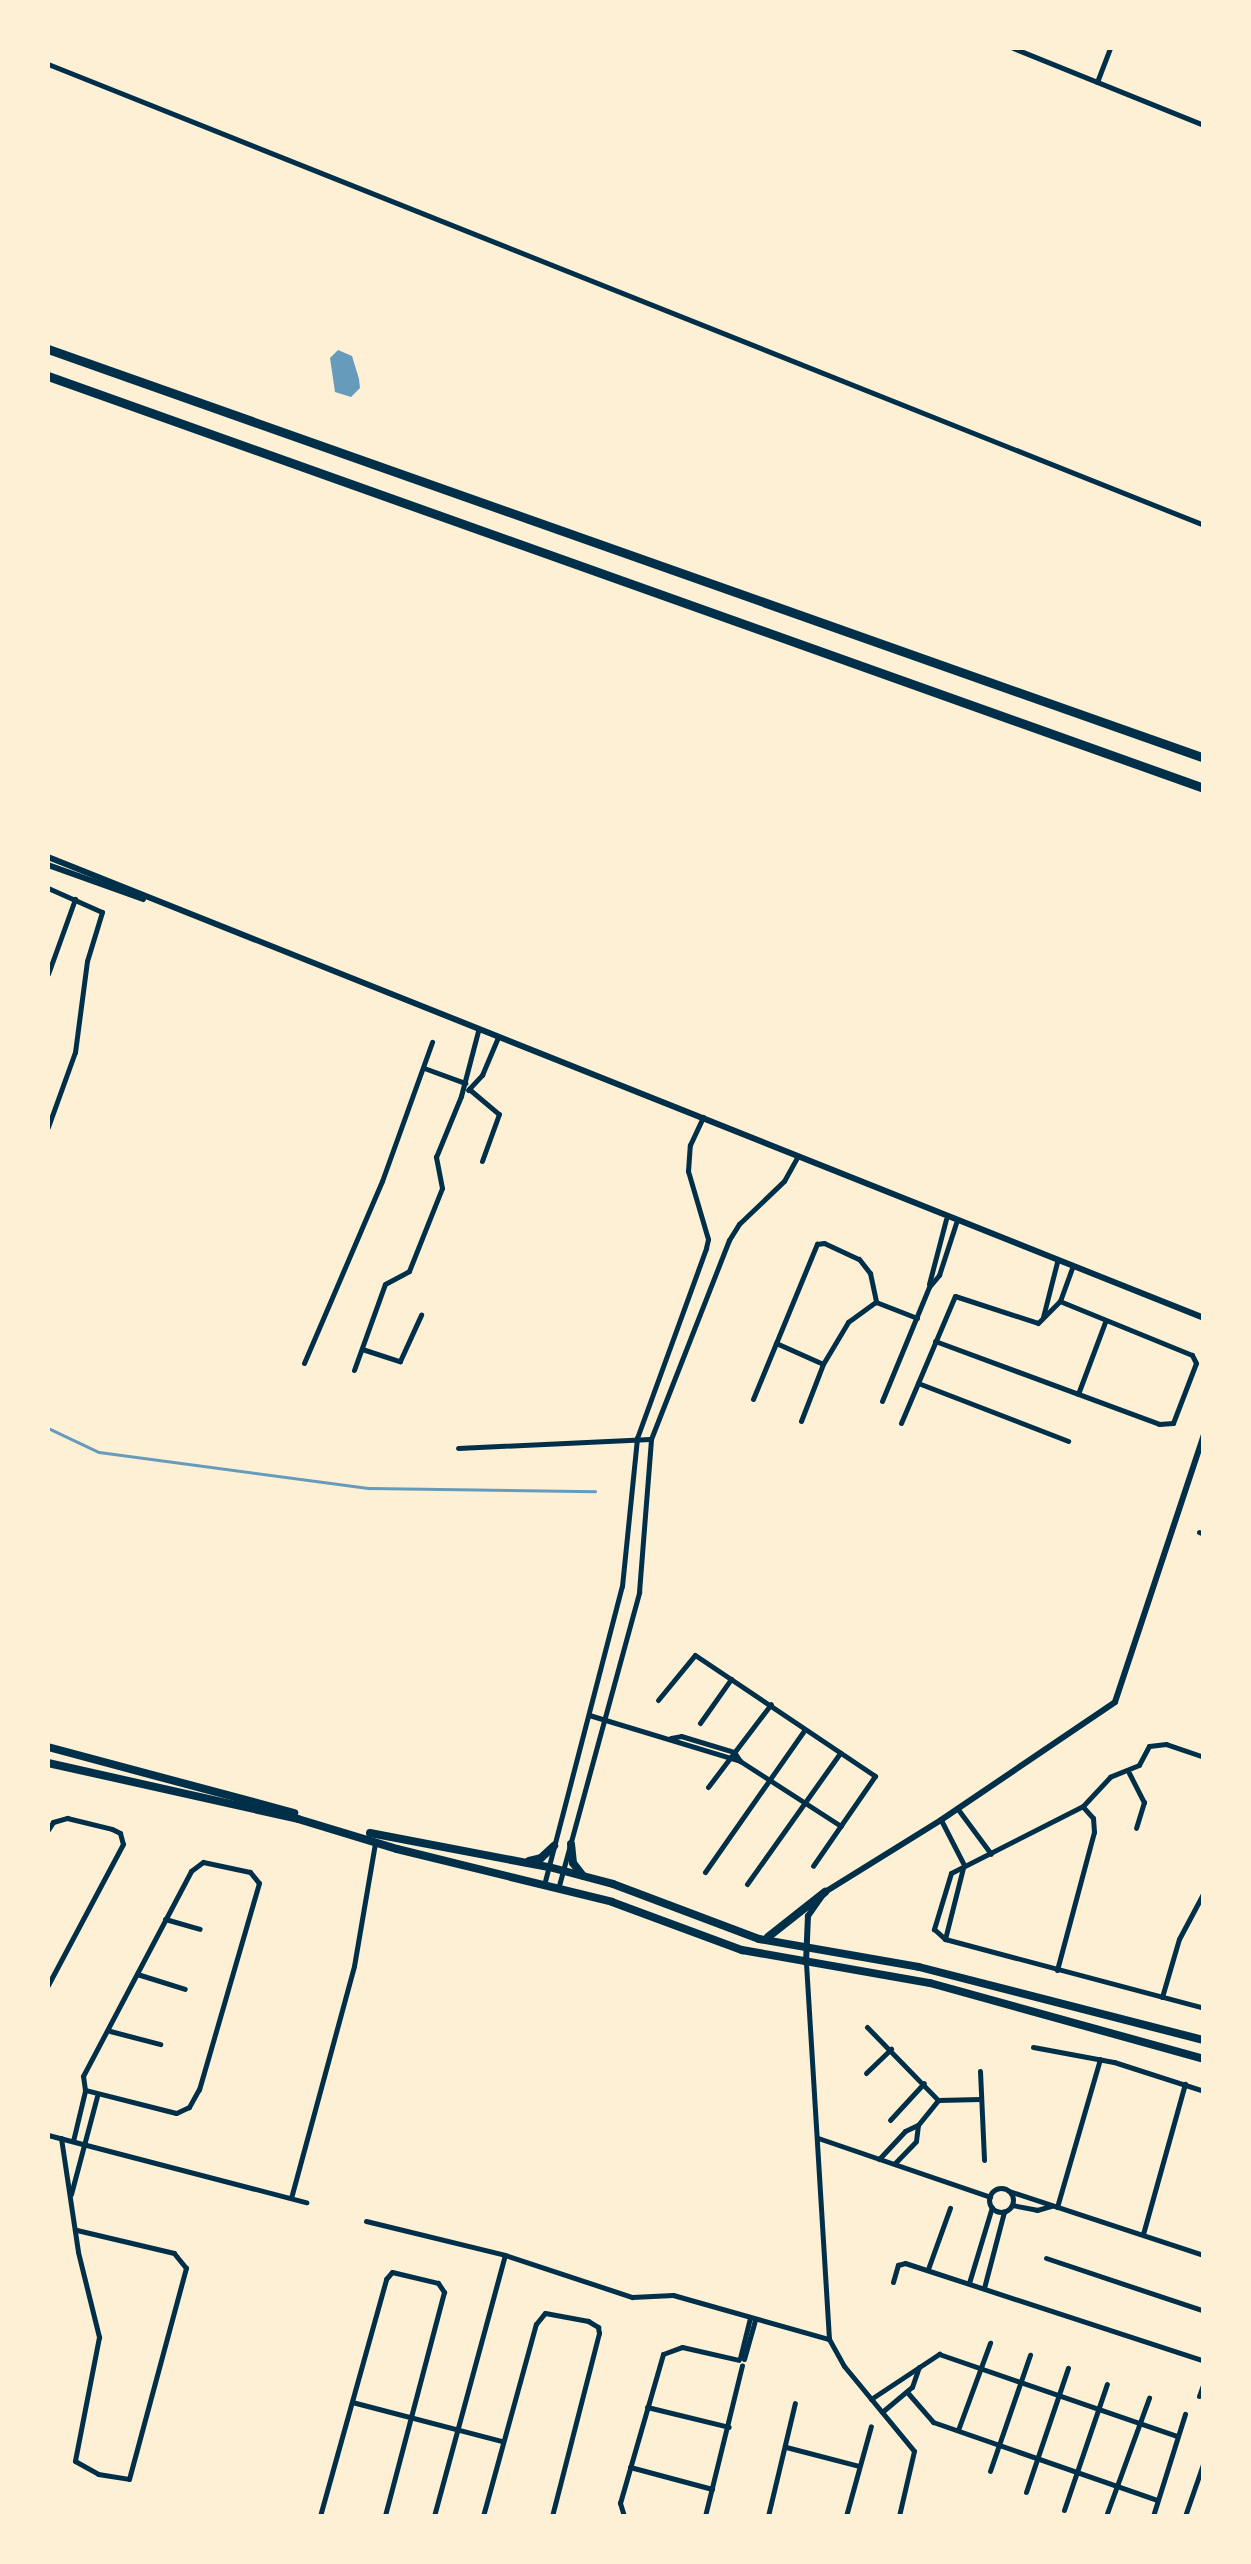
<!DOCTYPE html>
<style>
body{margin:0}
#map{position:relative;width:1251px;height:2564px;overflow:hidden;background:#fdf0d5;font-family:"Open Sans",sans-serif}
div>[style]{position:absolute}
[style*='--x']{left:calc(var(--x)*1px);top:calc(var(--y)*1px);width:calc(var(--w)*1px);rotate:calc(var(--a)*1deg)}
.water>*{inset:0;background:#669bbc}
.stream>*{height:2.5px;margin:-1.25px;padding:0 1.25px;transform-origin:1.25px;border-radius:1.25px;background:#669bbc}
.minor>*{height:5px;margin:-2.5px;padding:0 2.5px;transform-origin:2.5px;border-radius:2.5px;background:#003049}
.minor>.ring{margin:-2.5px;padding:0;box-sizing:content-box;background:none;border:5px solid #003049;border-radius:50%}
.tertiary>*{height:6px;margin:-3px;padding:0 3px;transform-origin:3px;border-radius:3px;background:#003049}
.secondary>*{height:8px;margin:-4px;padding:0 4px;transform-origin:4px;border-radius:4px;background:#003049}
.motorway>*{height:9px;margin:-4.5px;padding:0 4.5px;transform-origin:4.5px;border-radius:4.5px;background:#003049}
span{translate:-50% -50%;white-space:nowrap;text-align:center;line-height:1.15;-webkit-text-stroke:8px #fdf0d5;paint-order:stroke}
.frame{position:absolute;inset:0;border:50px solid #fdf0d5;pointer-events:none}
</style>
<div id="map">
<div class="water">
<div style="clip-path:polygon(338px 350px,352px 356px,359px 379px,360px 388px,351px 397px,335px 392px,330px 358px)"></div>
</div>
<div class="stream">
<div style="--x:48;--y:1428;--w:56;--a:25.2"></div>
<div style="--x:99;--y:1452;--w:273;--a:7.6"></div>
<div style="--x:370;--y:1488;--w:225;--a:0.8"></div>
</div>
<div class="minor">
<div style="--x:1013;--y:48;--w:206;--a:22"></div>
<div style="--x:48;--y:64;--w:1245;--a:21.74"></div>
<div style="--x:1097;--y:82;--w:36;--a:-69"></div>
<div style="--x:48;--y:888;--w:59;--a:24"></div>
<div style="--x:102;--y:912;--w:51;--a:107"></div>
<div style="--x:87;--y:961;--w:92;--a:97.5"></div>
<div style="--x:75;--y:1052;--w:80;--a:109.8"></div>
<div style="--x:48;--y:974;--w:80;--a:-70.2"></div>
<div style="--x:424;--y:1068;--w:44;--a:20.1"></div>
<div style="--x:469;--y:1089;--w:39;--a:40"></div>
<div style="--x:499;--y:1114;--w:50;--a:109.9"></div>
<div style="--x:468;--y:1090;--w:21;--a:-47"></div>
<div style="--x:482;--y:1075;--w:39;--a:-67"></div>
<div style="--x:929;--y:1284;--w:67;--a:-75.3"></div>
<div style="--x:1043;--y:1317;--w:57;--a:-75.7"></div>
<div style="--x:935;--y:1341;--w:239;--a:20.3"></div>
<div style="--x:1159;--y:1424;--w:14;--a:-4"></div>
<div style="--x:1173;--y:1423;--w:64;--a:-69"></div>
<div style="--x:1196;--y:1363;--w:9;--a:-117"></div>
<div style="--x:1192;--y:1355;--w:143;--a:-157.8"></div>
<div style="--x:776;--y:1343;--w:51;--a:24.1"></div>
<div style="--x:362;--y:1349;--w:40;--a:18"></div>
<div style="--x:400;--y:1361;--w:51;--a:-65.5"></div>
<div style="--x:304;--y:1363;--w:198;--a:-66.8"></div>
<div style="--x:382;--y:1181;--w:148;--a:-70.2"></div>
<div style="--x:354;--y:1370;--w:91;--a:-70.2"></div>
<div style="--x:385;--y:1284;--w:27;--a:-28"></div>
<div style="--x:409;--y:1271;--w:89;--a:-68.3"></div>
<div style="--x:442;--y:1188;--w:32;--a:-101"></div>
<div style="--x:436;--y:1157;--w:66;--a:-67.7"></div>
<div style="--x:461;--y:1096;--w:67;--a:-75.3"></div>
<div style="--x:918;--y:1383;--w:161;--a:21.1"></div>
<div style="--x:1078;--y:1394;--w:77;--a:-69.4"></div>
<div style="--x:753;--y:1399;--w:168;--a:-67.6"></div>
<div style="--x:817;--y:1244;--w:7;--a:-8"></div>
<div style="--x:824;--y:1243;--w:38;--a:25"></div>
<div style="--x:859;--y:1259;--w:18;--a:52"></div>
<div style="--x:870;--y:1273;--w:30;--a:78"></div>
<div style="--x:876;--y:1302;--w:44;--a:21.3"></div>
<div style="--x:882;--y:1401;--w:123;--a:-67.6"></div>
<div style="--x:929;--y:1287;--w:16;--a:-50"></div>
<div style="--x:939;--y:1275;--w:55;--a:-71.9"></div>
<div style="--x:801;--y:1421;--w:61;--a:-68.9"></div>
<div style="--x:823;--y:1364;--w:49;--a:-59.2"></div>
<div style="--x:848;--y:1322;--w:34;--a:-36"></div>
<div style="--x:901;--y:1423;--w:138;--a:-67"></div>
<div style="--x:955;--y:1296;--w:87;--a:18"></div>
<div style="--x:1038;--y:1323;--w:31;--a:-45"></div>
<div style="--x:1060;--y:1301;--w:35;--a:-70"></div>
<div style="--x:458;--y:1448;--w:192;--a:-2.7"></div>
<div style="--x:1199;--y:1532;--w:5;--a:22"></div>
<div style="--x:658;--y:1700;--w:58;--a:-50.6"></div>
<div style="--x:695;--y:1655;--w:217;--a:33.9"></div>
<div style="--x:875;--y:1776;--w:109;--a:124.6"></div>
<div style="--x:589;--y:1715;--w:158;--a:16.9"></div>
<div style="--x:700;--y:1723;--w:54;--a:-54.8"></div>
<div style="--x:671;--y:1738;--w:10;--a:-11"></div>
<div style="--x:681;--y:1736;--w:55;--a:16.8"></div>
<div style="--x:734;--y:1752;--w:11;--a:56"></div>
<div style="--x:740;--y:1761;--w:120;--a:32.8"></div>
<div style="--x:1204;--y:1757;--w:40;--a:-161.1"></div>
<div style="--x:1166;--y:1744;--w:17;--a:173"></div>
<div style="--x:1149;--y:1746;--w:21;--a:118"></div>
<div style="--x:1139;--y:1765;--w:31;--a:158"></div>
<div style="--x:1110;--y:1777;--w:40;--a:133"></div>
<div style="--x:1083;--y:1806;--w:148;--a:153.1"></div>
<div style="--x:951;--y:1873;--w:59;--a:106.9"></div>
<div style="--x:934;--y:1929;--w:15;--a:42"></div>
<div style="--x:945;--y:1939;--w:268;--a:14.9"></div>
<div style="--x:1129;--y:1773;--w:33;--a:63"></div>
<div style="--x:1144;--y:1802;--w:27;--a:107"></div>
<div style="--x:708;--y:1787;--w:104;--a:-52.8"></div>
<div style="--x:957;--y:1808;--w:57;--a:53.5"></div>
<div style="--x:941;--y:1820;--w:51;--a:62.9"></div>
<div style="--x:48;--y:1830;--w:9;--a:-58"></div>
<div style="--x:53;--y:1822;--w:15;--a:-16"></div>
<div style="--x:67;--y:1818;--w:46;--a:13.7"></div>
<div style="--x:112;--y:1829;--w:9;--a:27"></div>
<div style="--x:120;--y:1833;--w:11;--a:75"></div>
<div style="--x:123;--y:1844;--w:160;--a:118"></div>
<div style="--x:203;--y:1862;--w:48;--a:12"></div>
<div style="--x:250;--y:1872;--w:14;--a:51"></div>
<div style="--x:259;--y:1883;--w:215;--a:106.2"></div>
<div style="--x:199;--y:2089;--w:21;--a:119"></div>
<div style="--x:189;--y:2107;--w:14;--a:155"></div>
<div style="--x:176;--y:2113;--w:94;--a:-165.8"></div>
<div style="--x:85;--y:2090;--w:14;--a:-98"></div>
<div style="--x:83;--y:2076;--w:232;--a:-62.2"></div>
<div style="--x:191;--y:1871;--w:15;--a:-37"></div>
<div style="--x:705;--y:1872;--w:174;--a:-55"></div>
<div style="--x:747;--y:1884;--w:161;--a:-54.6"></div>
<div style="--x:544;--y:1885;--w:309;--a:-75.4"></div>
<div style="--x:622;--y:1586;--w:149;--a:-84.2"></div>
<div style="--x:637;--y:1438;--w:202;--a:-70"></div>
<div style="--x:706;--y:1248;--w:9;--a:-77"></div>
<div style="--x:708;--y:1239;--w:71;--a:-106.4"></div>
<div style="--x:688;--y:1171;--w:26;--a:-86"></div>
<div style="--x:690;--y:1145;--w:31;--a:-65"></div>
<div style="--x:558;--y:1889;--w:308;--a:-74.7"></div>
<div style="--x:639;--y:1592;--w:153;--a:-85.5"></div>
<div style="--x:651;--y:1439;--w:214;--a:-68.6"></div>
<div style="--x:729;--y:1240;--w:19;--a:-58"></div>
<div style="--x:739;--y:1224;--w:62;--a:-43.7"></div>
<div style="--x:784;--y:1181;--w:29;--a:-61"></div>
<div style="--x:165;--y:1919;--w:36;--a:16"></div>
<div style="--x:945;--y:1939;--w:73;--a:-75.8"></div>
<div style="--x:806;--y:1963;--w:377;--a:86.5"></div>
<div style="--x:829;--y:2339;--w:31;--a:61"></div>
<div style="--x:844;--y:2366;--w:110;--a:50.5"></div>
<div style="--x:914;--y:2451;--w:67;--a:103"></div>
<div style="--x:1057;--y:1970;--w:143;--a:-75"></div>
<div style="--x:1094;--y:1832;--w:14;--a:-94"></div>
<div style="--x:1093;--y:1818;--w:15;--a:-132"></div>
<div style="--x:137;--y:1974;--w:50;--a:17.4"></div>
<div style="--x:1162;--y:1997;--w:60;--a:-73.7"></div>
<div style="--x:1179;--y:1939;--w:53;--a:-62"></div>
<div style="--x:867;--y:2027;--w:102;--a:45.8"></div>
<div style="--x:110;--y:2031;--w:52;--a:14.6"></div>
<div style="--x:1033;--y:2047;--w:82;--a:10.5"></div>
<div style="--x:1114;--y:2062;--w:95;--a:17.9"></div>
<div style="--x:980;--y:2071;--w:89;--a:87.4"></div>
<div style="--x:866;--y:2073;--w:35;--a:-44"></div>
<div style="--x:890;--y:2120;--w:50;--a:-47.4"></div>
<div style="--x:48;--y:2135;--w:267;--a:14.6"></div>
<div style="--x:61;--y:2138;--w:115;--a:81.5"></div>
<div style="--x:78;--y:2252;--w:88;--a:76.1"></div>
<div style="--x:99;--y:2337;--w:126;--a:101"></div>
<div style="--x:75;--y:2461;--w:26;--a:29"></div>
<div style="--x:98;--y:2474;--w:31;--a:9"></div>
<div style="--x:129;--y:2479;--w:219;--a:-74.9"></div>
<div style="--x:186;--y:2268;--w:19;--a:-129"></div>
<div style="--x:174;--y:2253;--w:100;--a:-166.7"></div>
<div style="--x:818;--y:2138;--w:182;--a:18.9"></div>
<div style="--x:73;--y:2141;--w:51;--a:-76.5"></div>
<div style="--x:879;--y:2159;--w:38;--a:-47"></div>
<div style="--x:905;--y:2131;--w:14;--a:-25"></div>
<div style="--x:918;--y:2125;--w:32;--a:-51"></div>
<div style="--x:938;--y:2100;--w:42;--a:-1.4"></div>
<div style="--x:895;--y:2163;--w:30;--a:-46"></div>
<div style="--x:916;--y:2141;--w:16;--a:-83"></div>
<div class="ring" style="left:989px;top:2188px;width:19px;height:19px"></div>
<div style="--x:1009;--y:2191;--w:205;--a:18.2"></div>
<div style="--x:71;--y:2194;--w:101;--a:-75.1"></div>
<div style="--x:291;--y:2198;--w:240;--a:-74.8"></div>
<div style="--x:354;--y:1966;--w:125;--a:-80.3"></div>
<div style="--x:1012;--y:2205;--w:25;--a:11"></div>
<div style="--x:1037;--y:2210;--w:15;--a:-16"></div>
<div style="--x:1057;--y:2207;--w:154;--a:-73.8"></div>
<div style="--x:366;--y:2221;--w:143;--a:13.7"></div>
<div style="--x:505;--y:2255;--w:134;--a:18.3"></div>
<div style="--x:632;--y:2297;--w:41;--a:-2.8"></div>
<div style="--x:673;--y:2295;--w:162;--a:15.8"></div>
<div style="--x:1143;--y:2234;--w:156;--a:-74.4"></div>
<div style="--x:1046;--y:2258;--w:167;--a:18.5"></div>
<div style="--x:928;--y:2269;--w:65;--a:-70.2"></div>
<div style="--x:893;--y:2282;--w:18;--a:-74"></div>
<div style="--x:898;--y:2265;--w:7;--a:-16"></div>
<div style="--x:905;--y:2263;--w:315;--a:18.1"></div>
<div style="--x:969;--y:2283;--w:79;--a:-73.2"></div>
<div style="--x:984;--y:2288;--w:79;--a:-75.3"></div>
<div style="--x:740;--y:2358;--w:41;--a:-76"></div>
<div style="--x:744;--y:2359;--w:41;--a:-74.2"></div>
<div style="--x:907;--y:2392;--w:40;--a:49"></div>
<div style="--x:933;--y:2422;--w:237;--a:19.2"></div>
<div style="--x:1199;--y:2396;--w:15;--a:-70"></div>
<div style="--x:871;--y:2399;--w:82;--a:-33.5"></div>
<div style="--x:939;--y:2354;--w:252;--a:19"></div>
<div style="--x:352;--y:2402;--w:155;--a:14.6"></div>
<div style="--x:647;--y:2407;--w:84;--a:13.7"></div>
<div style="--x:882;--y:2412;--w:39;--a:-40"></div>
<div style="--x:912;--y:2387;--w:21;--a:-71"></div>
<div style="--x:958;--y:2430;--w:93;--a:-69.8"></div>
<div style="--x:786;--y:2447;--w:75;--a:14.6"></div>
<div style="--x:630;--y:2467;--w:85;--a:15"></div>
<div style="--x:990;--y:2471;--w:123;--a:-71"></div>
<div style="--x:1026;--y:2492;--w:131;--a:-71.3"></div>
<div style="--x:1064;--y:2510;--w:133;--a:-71.2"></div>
<div style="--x:320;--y:2516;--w:246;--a:-74.4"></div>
<div style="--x:386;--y:2279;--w:9;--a:-49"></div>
<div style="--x:392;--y:2272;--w:47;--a:13.4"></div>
<div style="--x:438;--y:2283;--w:11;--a:56"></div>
<div style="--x:444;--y:2292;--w:232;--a:104.8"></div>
<div style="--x:434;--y:2516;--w:270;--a:-74.8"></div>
<div style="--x:483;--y:2516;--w:199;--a:-74.6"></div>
<div style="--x:536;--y:2324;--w:14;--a:-51"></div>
<div style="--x:545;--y:2313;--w:44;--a:10.5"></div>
<div style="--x:588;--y:2321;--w:12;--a:31"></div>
<div style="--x:598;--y:2327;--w:6;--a:81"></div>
<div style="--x:599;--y:2333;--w:189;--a:104.4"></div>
<div style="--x:624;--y:2516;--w:14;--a:-107"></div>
<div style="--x:620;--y:2503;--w:155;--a:-73.9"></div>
<div style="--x:663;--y:2354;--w:20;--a:-20"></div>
<div style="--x:682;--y:2347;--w:58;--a:12.8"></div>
<div style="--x:705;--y:2516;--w:155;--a:-76.2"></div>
<div style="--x:768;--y:2516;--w:116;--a:-76.6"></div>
<div style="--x:846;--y:2516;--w:93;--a:-74.5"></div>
<div style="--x:1106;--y:2516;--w:126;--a:-70"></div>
<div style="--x:1153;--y:2516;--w:107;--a:-72.6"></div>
<div style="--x:1185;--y:2516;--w:58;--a:-70.9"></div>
</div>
<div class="tertiary">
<div style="--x:48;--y:857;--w:1245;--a:21.74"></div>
<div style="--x:48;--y:865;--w:101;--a:19.7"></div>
<div style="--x:806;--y:1963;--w:47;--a:-87.6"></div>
<div style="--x:808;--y:1916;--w:29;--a:-55"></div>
<div style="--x:825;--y:1892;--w:137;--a:-31.8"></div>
<div style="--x:941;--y:1820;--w:210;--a:-34.1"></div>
<div style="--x:1115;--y:1702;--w:282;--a:-71.6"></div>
</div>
<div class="secondary">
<div style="--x:48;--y:1747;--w:255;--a:15"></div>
<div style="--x:48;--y:1763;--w:256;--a:12.6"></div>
<div style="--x:298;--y:1819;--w:103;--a:16.9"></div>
<div style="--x:397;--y:1849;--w:221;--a:13.8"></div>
<div style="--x:612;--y:1902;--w:139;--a:20.3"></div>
<div style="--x:742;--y:1950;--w:191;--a:10"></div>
<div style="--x:930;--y:1983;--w:284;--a:15.5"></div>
<div style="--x:370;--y:1833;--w:182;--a:10.8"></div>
<div style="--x:549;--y:1867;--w:66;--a:14.9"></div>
<div style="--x:613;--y:1884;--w:156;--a:20.6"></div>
<div style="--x:759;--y:1939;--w:162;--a:9.9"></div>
<div style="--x:919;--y:1967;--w:294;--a:14.4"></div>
<div style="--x:571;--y:1844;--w:19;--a:84"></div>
<div style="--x:573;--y:1863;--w:16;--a:52"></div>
<div style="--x:529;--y:1861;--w:12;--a:-14"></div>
<div style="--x:541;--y:1858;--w:18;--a:-43"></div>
<div style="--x:768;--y:1937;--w:73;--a:-38.3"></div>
</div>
<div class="motorway">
<div style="--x:48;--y:349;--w:1226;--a:19.48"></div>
<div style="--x:48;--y:376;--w:1227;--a:19.62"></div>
</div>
<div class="frame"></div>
</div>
